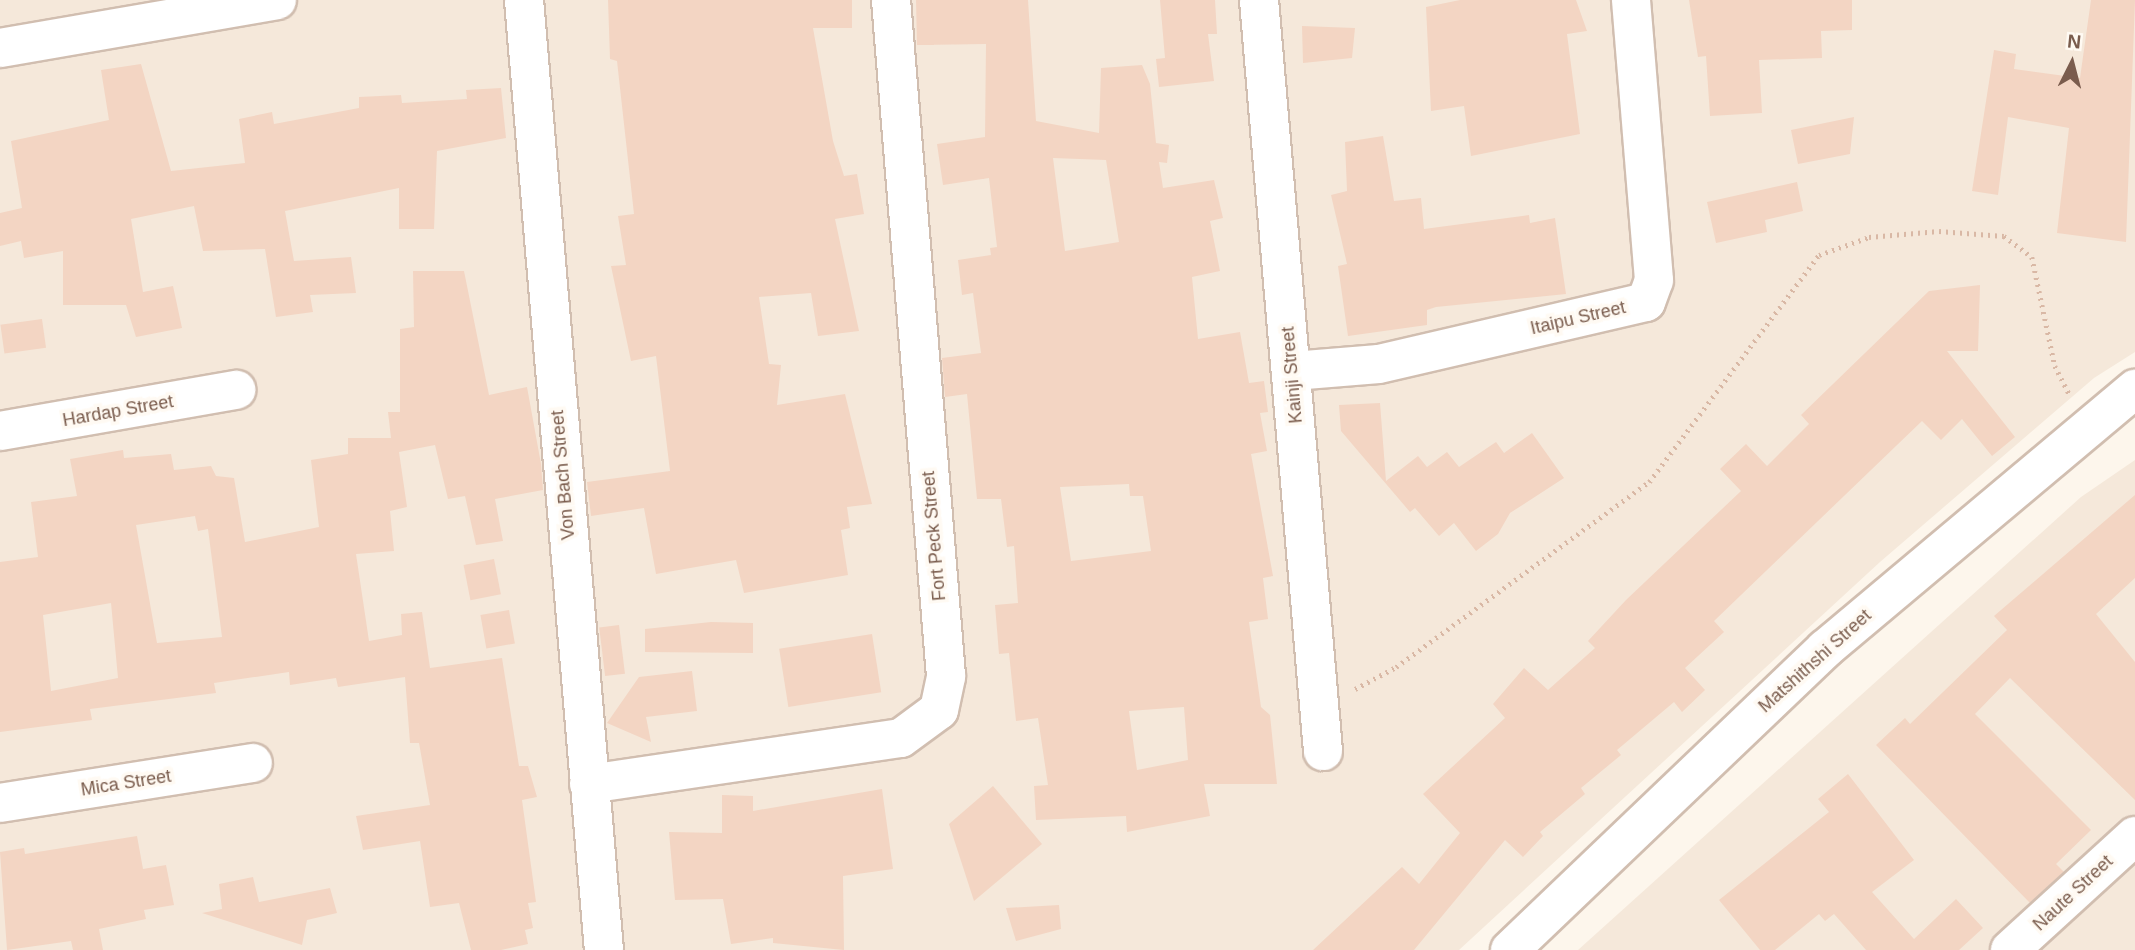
<!DOCTYPE html>
<style>
body{margin:0}
#map{position:relative;width:2135px;height:950px;overflow:hidden;background:#fdf6ec;font-family:Helvetica,sans-serif}
div>[style]{position:absolute}
[style*='--x']{left:calc(var(--x)*1px);top:calc(var(--y)*1px);width:calc(var(--w)*1px);rotate:calc(var(--a)*1deg)}
.residential>*{inset:0;background:#f5e8da}
.building>*{inset:0;background:#f3d5c3;transform-origin:0 0}
.path>*{height:4.5px;margin-top:-2.25px;transform-origin:0;background:repeating-linear-gradient(90deg,#d9b8a5 0 2px,transparent 0 7px)}
.roads{filter:drop-shadow(2px 0 #d1beb0) drop-shadow(-2px 0 #d1beb0) drop-shadow(0 2px #d1beb0) drop-shadow(0 -2px #d1beb0)}
.minor>*{height:38px;margin:-19px;padding:0 19px;transform-origin:19px;border-radius:19px;background:#fff}
.tertiary>*{height:38px;margin:-19px;padding:0 19px;transform-origin:19px;border-radius:19px;background:#fff}
.secondary>*{height:38px;margin:-19px;padding:0 19px;transform-origin:19px;border-radius:19px;background:#fff}
span{translate:-50% -50%;white-space:nowrap;text-align:center;line-height:1.15;-webkit-text-stroke:7px #fffaf3;paint-order:stroke}
.street-label{font-size:18px;color:#7a5c4d}
.north{position:absolute;left:2037px;top:28px;width:70px;height:70px;-webkit-text-stroke:5px #fffaf3;paint-order:stroke;rotate:6deg;font-size:19px;font-weight:700;line-height:28px;text-align:center;color:#7a5c4d}
.north::after{content:'';display:block;margin:auto;width:24px;height:32px;background:#7a5c4d;clip-path:polygon(50% 0,100% 100%,50% 72%,0 100%)}
</style>
<div id="map">
<div class="residential">
<div style="clip-path:polygon(0 0,2135px 0,2135px 352px,2094px 378px,1880px 562px,1459px 950px,0 950px)"></div>
<div style="clip-path:polygon(2135px 460px,2135px 950px,1578px 950px,2081px 497px)"></div>
</div>
<div class="building">
<div style="clip-path:polygon(608px 0,852px 0,852px 28px,813px 28px,833px 141px,844px 176px,857px 174px,864px 214px,835px 219px,859px 331px,818px 336px,811px 293px,759px 297px,769px 364px,781px 365px,777px 405px,845px 394px,872px 504px,847px 507px,850px 528px,841px 530px,848px 575px,744px 593px,736px 560px,656px 574px,644px 508px,591px 516px,587px 482px,670px 471px,656px 356px,631px 361px,611px 266px,626px 265px,618px 216px,634px 214px,617px 61px,610px 59px)"></div>
<div style="clip-path:polygon(evenodd,916px 0,1028px 0,1036px 121px,1099px 133px,1101px 68px,1142px 65px,1150px 84px,1156px 143px,1169px 145px,1167px 163px,1159px 162px,1163px 188px,1214px 180px,1223px 218px,1210px 221px,1220px 271px,1192px 277px,1198px 339px,1240px 332px,1249px 383px,1264px 381px,1268px 412px,1260px 413px,1267px 451px,1251px 454px,1273px 576px,1263px 578px,1268px 619px,1249px 622px,1261px 707px,1270px 715px,1277px 784px,1204px 784px,1210px 816px,1127px 832px,1126px 816px,1036px 820px,1034px 786px,1048px 785px,1038px 718px,1016px 721px,1009px 653px,999px 654px,995px 605px,1018px 603px,1014px 546px,1007px 547px,1001px 499px,977px 499px,967px 394px,945px 397px,942px 358px,981px 353px,973px 293px,962px 295px,958px 260px,991px 255px,990px 248px,997px 247px,989px 178px,943px 185px,937px 144px,985px 137px,986px 44px,917px 45px,916px 0,1053px 158px,1106px 160px,1119px 242px,1065px 251px,1053px 158px,916px 0,1129px 484px,1130px 496px,1143px 496px,1151px 551px,1071px 561px,1060px 487px,1129px 484px,916px 0,1184px 707px,1188px 760px,1137px 770px,1129px 711px,1184px 707px)"></div>
<div style="clip-path:polygon(1160px 0,1215px 0,1217px 34px,1208px 34px,1214px 81px,1159px 87px,1156px 59px,1165px 58px)"></div>
<div style="clip-path:polygon(1460px 0,1576px 0,1587px 31px,1567px 34px,1580px 134px,1471px 156px,1464px 106px,1431px 111px,1426px 7px)"></div>
<div style="clip-path:polygon(1689px 0,1852px 0,1852px 30px,1821px 31px,1822px 58px,1759px 60px,1762px 113px,1710px 116px,1706px 56px,1698px 57px)"></div>
<div style="clip-path:polygon(2091px 0,2135px 0,2126px 242px,2057px 233px,2069px 128px,2008px 117px,1998px 195px,1972px 191px,1994px 50px,2016px 54px,2014px 69px,2080px 78px)"></div>
<div style="clip-path:polygon(1302px 26px,1355px 28px,1352px 58px,1303px 63px)"></div>
<div style="clip-path:polygon(141px 64px,171px 171px,245px 163px,239px 119px,272px 112px,274px 124px,359px 108px,359px 97px,401px 95px,402px 103px,467px 99px,466px 90px,501px 88px,506px 138px,437px 151px,434px 229px,399px 229px,399px 188px,285px 211px,294px 261px,351px 257px,356px 293px,310px 295px,313px 312px,276px 317px,265px 249px,203px 251px,194px 206px,131px 219px,143px 292px,173px 286px,182px 328px,136px 337px,126px 305px,63px 305px,63px 251px,24px 258px,21px 241px,0 246px,0 213px,22px 208px,11px 141px,109px 120px,101px 70px)"></div>
<div style="clip-path:polygon(1854px 117px,1850px 154px,1798px 164px,1791px 130px)"></div>
<div style="clip-path:polygon(1383px 136px,1394px 201px,1421px 198px,1424px 229px,1529px 215px,1530px 223px,1555px 218px,1566px 294px,1436px 307px,1427px 310px,1427px 325px,1348px 336px,1338px 266px,1347px 264px,1331px 195px,1347px 191px,1345px 142px)"></div>
<div style="clip-path:polygon(1797px 182px,1803px 211px,1765px 220px,1767px 232px,1716px 243px,1707px 202px)"></div>
<div style="clip-path:polygon(evenodd,413px 271px,464px 271px,489px 395px,527px 387px,541px 464px,543px 490px,495px 499px,503px 541px,476px 545px,465px 496px,448px 499px,435px 445px,399px 452px,407px 507px,390px 511px,394px 551px,356px 554px,369px 641px,402px 635px,401px 614px,422px 612px,430px 668px,502px 658px,519px 766px,528px 766px,537px 797px,522px 800px,536px 902px,528px 903px,533px 928px,525px 930px,528px 944px,501px 950px,471px 950px,459px 903px,430px 907px,420px 841px,363px 850px,356px 816px,430px 805px,419px 743px,410px 743px,405px 677px,338px 687px,336px 678px,290px 685px,289px 672px,214px 683px,216px 693px,90px 709px,92px 720px,0 732px,0 562px,38px 557px,31px 502px,77px 496px,70px 459px,123px 450px,124px 458px,171px 454px,174px 470px,211px 466px,216px 476px,234px 478px,245px 542px,319px 527px,311px 460px,348px 454px,348px 438px,391px 438px,388px 412px,400px 412px,400px 329px,414px 327px,413px 271px,195px 516px,198px 531px,208px 529px,222px 637px,157px 643px,136px 525px,195px 516px,413px 271px,111px 603px,118px 678px,51px 691px,43px 615px,111px 603px)"></div>
<div style="clip-path:polygon(1980px 285px,1978px 351px,1947px 351px,2015px 437px,1992px 456px,1962px 419px,1941px 440px,1922px 421px,1714px 621px,1724px 632px,1685px 668px,1705px 690px,1682px 712px,1674px 702px,1617px 750px,1621px 755px,1581px 788px,1585px 794px,1540px 832px,1543px 836px,1523px 857px,1505px 840px,1414px 950px,1313px 950px,1402px 867px,1419px 884px,1460px 833px,1423px 794px,1505px 718px,1493px 704px,1524px 668px,1548px 690px,1595px 648px,1588px 641px,1626px 600px,1741px 491px,1720px 469px,1746px 444px,1767px 466px,1809px 424px,1801px 415px,1929px 291px)"></div>
<div style="left:42px;top:319px;width:29px;height:42px;rotate:82deg"></div>
<div style="clip-path:polygon(1380px 403px,1386px 481px,1418px 456px,1427px 467px,1447px 452px,1459px 467px,1496px 442px,1504px 453px,1532px 433px,1564px 478px,1510px 513px,1498px 534px,1476px 551px,1454px 523px,1439px 536px,1415px 508px,1410px 512px,1341px 431px,1339px 405px)"></div>
<div style="clip-path:polygon(2135px 495px,2135px 578px,2096px 614px,2135px 662px,2135px 800px,2010px 678px,1975px 714px,2091px 830px,2056px 864px,2064px 872px,2030px 903px,1876px 745px,1905px 718px,1910px 724px,2007px 630px,1994px 616px)"></div>
<div style="left:494px;top:559px;width:36px;height:31px;rotate:79deg"></div>
<div style="left:509px;top:610px;width:34px;height:29px;rotate:80deg"></div>
<div style="clip-path:polygon(711px 622px,753px 623px,753px 653px,645px 652px,645px 629px)"></div>
<div style="left:619px;top:625px;width:49px;height:20px;rotate:83deg"></div>
<div style="left:872px;top:634px;width:59px;height:94px;rotate:81deg"></div>
<div style="clip-path:polygon(692px 671px,697px 711px,646px 717px,651px 742px,607px 723px,639px 677px)"></div>
<div style="clip-path:polygon(1848px 774px,1914px 860px,1872px 892px,1914px 939px,1956px 899px,1983px 928px,1959px 950px,1866px 950px,1834px 914px,1825px 921px,1819px 914px,1775px 950px,1760px 950px,1719px 900px,1829px 812px,1818px 799px)"></div>
<div style="clip-path:polygon(993px 786px,1042px 844px,974px 901px,949px 824px)"></div>
<div style="clip-path:polygon(882px 789px,893px 869px,843px 876px,844px 950px,773px 943px,773px 938px,731px 944px,723px 899px,675px 900px,669px 832px,722px 833px,722px 795px,753px 796px,753px 811px)"></div>
<div style="clip-path:polygon(137px 836px,143px 869px,166px 865px,174px 905px,144px 910px,146px 919px,99px 929px,103px 950px,73px 950px,71px 941px,7px 950px,0 852px,24px 848px,25px 854px)"></div>
<div style="clip-path:polygon(253px 877px,259px 902px,330px 888px,337px 913px,307px 920px,302px 945px,202px 913px,222px 909px,219px 884px)"></div>
<div style="clip-path:polygon(1059px 905px,1061px 929px,1016px 941px,1006px 908px)"></div>
</div>
<div class="path">
<div style="--x:1355;--y:689;--w:47;--a:-28.2"></div>
<div style="--x:1396;--y:667;--w:313;--a:-36.2"></div>
<div style="--x:1649;--y:482;--w:284;--a:-53.2"></div>
<div style="--x:1819;--y:255;--w:53;--a:-19.8"></div>
<div style="--x:1869;--y:237;--w:70;--a:-4.9"></div>
<div style="--x:1939;--y:231;--w:65;--a:4.4"></div>
<div style="--x:2004;--y:236;--w:35;--a:37"></div>
<div style="--x:2032;--y:257;--w:111;--a:78.1"></div>
<div style="--x:2055;--y:366;--w:34;--a:63"></div>
</div>
<div class="roads">
<div class="minor">
<div style="--x:524;--y:0;--w:953;--a:85.19"></div>
<div style="--x:1259;--y:0;--w:754;--a:85.13"></div>
<div style="--x:1293;--y:371;--w:86;--a:-4.7"></div>
<div style="--x:1379;--y:364;--w:274;--a:-13.1"></div>
<div style="--x:1646;--y:302;--w:23;--a:-70"></div>
<div style="--x:1654;--y:280;--w:281;--a:-94.7"></div>
<div style="--x:0;--y:431;--w:240;--a:-9.9"></div>
<div style="--x:589;--y:784;--w:315;--a:-8.4"></div>
<div style="--x:901;--y:738;--w:47;--a:-36.4"></div>
<div style="--x:939;--y:710;--w:35;--a:-78"></div>
<div style="--x:946;--y:676;--w:678;--a:-94.65"></div>
<div style="--x:0;--y:803;--w:256;--a:-9"></div>
<div style="--x:2010;--y:950;--w:169;--a:-42.4"></div>
</div>
<div class="tertiary">
<div style="--x:0;--y:48;--w:281;--a:-9.8"></div>
</div>
<div class="secondary">
<div style="--x:1510;--y:950;--w:436;--a:-43.7"></div>
<div style="--x:1825;--y:649;--w:405;--a:-40"></div>
</div>
</div>
<div class="street-label">
<span style="left:1578px;top:318px;rotate:-13deg">Itaipu Street</span>
<span style="left:1292px;top:375px;rotate:-95deg">Kainji Street</span>
<span style="left:118px;top:411px;rotate:-10deg">Hardap Street</span>
<span style="left:563px;top:475px;rotate:-95deg">Von Bach Street</span>
<span style="left:934px;top:536px;rotate:-95deg">Fort Peck Street</span>
<span style="left:1815px;top:661px;rotate:-42deg">Matshithshi Street</span>
<span style="left:126px;top:783px;rotate:-9deg">Mica Street</span>
<span style="left:2073px;top:893px;rotate:-43deg">Naute Street</span>
</div>
<div class="north">N</div>
</div>
